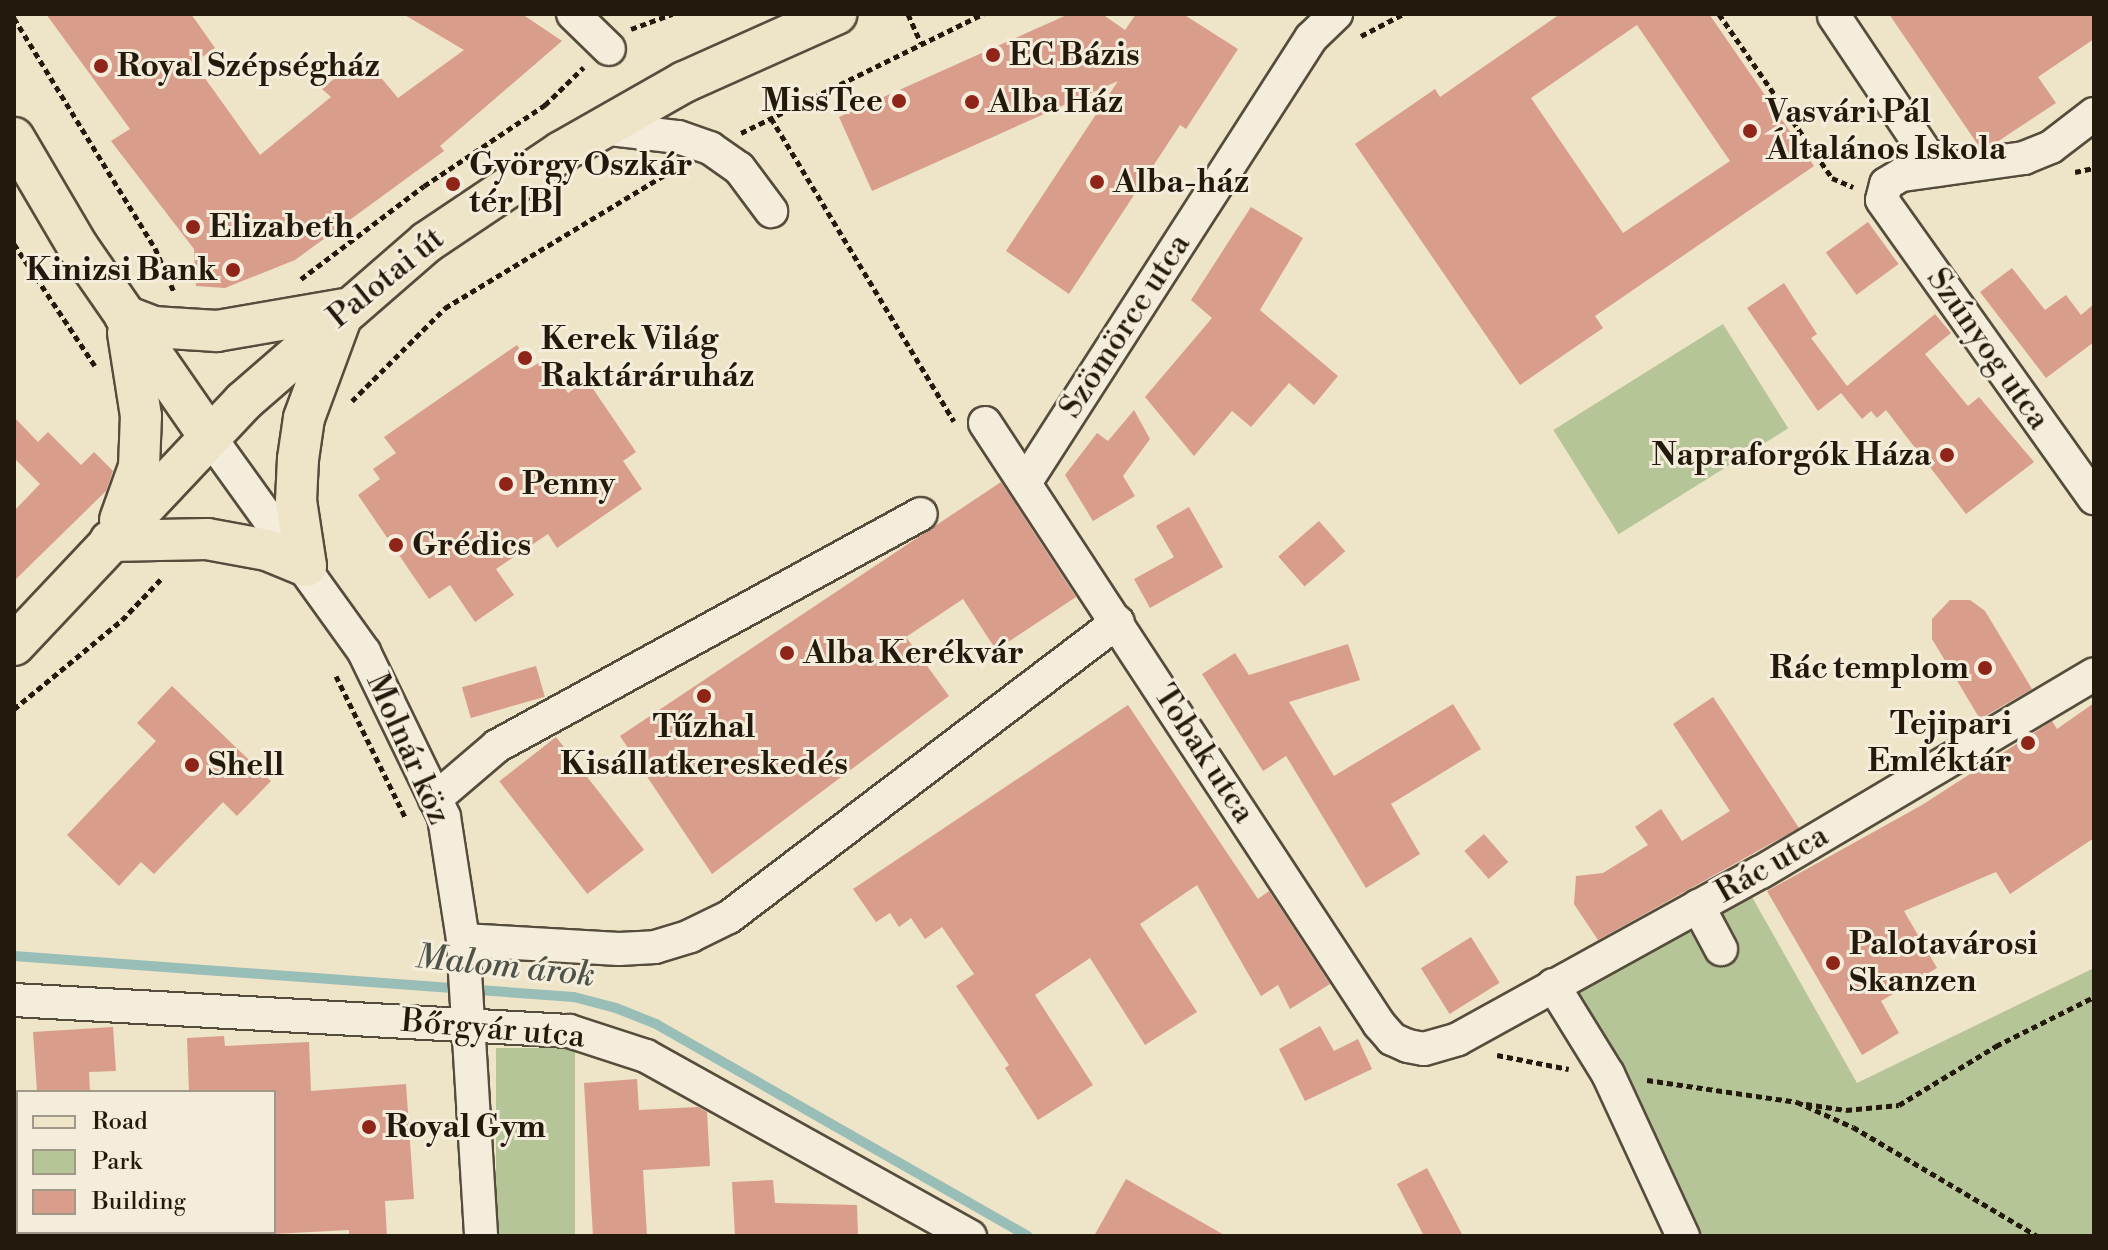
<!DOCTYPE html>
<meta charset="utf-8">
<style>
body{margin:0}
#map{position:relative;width:2108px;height:1250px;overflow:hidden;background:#eee4c7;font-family:"Libre Bodoni",serif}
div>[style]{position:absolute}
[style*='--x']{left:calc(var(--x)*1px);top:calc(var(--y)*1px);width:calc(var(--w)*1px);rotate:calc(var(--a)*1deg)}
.green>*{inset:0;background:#b6c598;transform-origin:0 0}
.stream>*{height:10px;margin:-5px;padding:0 5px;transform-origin:5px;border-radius:5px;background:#99beb7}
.building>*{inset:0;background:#d99d8c;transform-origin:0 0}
.path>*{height:5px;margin-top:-2.5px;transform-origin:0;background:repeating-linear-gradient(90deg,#24190d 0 6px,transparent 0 10px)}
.roads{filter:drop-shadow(2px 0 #564c3c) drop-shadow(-2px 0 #564c3c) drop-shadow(0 2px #564c3c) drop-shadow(0 -2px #564c3c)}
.minor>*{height:32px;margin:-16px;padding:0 16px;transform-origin:16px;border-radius:16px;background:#f4eddb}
.major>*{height:40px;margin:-20px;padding:0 20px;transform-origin:20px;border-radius:20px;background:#eee4c7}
.dots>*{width:22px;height:22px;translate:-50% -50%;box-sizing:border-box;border:4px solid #f4eddb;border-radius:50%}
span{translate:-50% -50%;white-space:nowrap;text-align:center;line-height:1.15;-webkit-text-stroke:6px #f4eddb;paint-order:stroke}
.poi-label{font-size:32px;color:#24190d;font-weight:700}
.left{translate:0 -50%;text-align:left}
.right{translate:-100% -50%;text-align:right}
.street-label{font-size:32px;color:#24190d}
.water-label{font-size:34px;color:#4d5348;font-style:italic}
.frame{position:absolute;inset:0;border:16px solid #24190d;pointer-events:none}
.legend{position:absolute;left:16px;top:1090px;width:260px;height:144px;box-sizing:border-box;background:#f4eddb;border:2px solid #a19889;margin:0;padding:10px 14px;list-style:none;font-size:24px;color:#24190d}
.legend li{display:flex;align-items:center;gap:16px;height:40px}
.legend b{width:40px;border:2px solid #a19889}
</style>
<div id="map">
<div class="green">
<div style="left:1723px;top:324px;width:123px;height:200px;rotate:58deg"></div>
<div style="clip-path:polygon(1743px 881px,1857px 1083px,2094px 968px,2094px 1236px,1683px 1236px,1553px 985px)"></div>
<div style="left:496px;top:1048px;width:79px;height:188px"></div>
</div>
<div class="stream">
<div style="--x:14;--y:956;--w:561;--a:4.19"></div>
<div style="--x:574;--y:997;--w:43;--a:14.7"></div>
<div style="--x:616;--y:1008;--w:43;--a:21.8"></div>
<div style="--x:656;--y:1024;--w:428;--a:29.7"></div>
</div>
<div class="building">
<div style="clip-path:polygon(46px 14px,191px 14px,215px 48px,194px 63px,260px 155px,331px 97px,322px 89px,362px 55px,398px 98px,464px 50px,403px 14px,522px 14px,562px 41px,440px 146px,444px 151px,295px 260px,225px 288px,196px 286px,194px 249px,111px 141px,130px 129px)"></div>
<div style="clip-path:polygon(1069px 14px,1102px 14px,1125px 30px,1136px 14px,1183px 14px,1238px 49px,1186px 129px,1180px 125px,1069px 294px,1006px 251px,1118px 81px,872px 191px,839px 117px)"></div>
<div style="clip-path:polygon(evenodd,1560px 14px,1709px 14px,1814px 166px,1595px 316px,1603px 328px,1520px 385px,1355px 144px,1435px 89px,1440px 97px,1560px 14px,1637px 25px,1730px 161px,1623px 233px,1531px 98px,1637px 25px)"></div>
<div style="clip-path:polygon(1889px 14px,2094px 14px,2094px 39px,2038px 77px,2056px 103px,1997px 142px,1978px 145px)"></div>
<div style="clip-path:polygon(1251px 207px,1303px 238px,1260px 310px,1338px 376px,1314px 405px,1289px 383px,1251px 427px,1232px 411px,1194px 456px,1145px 397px,1212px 318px,1191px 300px)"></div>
<div style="left:1868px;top:222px;width:52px;height:52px;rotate:54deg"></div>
<div style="clip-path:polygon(2012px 268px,2045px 310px,2066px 295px,2081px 315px,2094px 304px,2094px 342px,2046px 378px,1980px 292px)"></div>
<div style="clip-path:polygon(1784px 283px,1817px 334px,1811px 338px,1847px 386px,1935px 314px,1951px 333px,1925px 354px,1968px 406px,1979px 397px,2034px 462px,1966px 514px,1886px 410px,1877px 418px,1871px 411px,1862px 419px,1841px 393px,1818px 411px,1747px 308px)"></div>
<div style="clip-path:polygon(517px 345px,532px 367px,545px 359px,568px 393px,587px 380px,636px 452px,623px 461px,642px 489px,557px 548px,548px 534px,496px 569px,514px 595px,475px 622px,450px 585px,429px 599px,358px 495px,380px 479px,373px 469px,396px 453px,384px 437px)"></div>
<div style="clip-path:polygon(1134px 410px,1150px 439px,1123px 476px,1135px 496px,1093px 521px,1065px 475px,1097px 433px,1108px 441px)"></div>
<div style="clip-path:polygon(14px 417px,38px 442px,48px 432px,81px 465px,94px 452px,113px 471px,106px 491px,14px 581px,14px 511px,40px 484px,14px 458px)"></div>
<div style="clip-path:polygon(1001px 482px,1076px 597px,996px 650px,963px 599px,906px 637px,949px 696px,712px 874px,620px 736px)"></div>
<div style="clip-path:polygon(1189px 507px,1223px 567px,1150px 608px,1134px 579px,1174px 557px,1156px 526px)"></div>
<div style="left:1319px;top:521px;width:40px;height:54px;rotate:49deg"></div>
<div style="clip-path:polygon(1950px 600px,1970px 600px,1985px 611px,2032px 689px,1980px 719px,1932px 639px,1932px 619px)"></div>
<div style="clip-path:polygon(1348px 644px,1360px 680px,1289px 702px,1334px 776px,1453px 704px,1481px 749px,1391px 804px,1420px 854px,1366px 888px,1286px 756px,1263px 771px,1202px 674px,1235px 653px,1249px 675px)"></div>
<div style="left:536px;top:666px;width:32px;height:77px;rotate:74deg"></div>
<div style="clip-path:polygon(172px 686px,271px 781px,237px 816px,223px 802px,154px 874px,141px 862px,119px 886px,67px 835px,156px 741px,137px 723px)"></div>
<div style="clip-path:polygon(1713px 697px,1799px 828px,1598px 940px,1574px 904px,1576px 876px,1603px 873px,1648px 845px,1635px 827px,1661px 809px,1682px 841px,1730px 811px,1673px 724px)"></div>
<div style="clip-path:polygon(2094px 703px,2094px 838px,2010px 894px,1996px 872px,1904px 911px,1937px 968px,1881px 1001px,1899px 1033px,1862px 1055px,1767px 891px,1922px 805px,2052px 721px,2057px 729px)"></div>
<div style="clip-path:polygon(1128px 705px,1258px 899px,1269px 891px,1330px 984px,1290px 1009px,1278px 985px,1261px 996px,1197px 885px,1140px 924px,1197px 1012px,1145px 1045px,1090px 958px,1035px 995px,1093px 1085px,1038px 1120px,1005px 1068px,1009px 1065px,956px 986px,974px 974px,942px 927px,925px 939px,911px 918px,899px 927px,890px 913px,876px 922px,853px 889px)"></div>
<div style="left:556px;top:737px;width:143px;height:72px;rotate:52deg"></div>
<div style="left:1484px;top:834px;width:37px;height:26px;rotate:49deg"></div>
<div style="left:1471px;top:937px;width:54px;height:59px;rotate:58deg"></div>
<div style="clip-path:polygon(1320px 1026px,1334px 1051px,1358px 1039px,1372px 1069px,1305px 1101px,1279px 1049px)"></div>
<div style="clip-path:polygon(113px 1027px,116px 1071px,89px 1072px,90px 1092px,37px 1092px,33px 1032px)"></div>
<div style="clip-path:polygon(224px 1036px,225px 1046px,309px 1042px,311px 1091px,406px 1084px,414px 1199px,385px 1201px,387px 1236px,349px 1236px,349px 1230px,274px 1234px,274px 1092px,189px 1092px,187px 1038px)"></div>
<div style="clip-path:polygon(637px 1079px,639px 1110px,698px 1107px,707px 1112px,710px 1166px,643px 1170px,647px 1236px,593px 1236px,584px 1083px)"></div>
<div style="clip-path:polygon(1427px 1168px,1463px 1236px,1424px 1236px,1397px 1184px)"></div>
<div style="clip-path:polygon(1126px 1179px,1226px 1236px,1094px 1236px)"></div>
<div style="clip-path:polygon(773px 1180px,775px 1203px,857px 1205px,858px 1236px,735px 1236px,732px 1182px)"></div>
</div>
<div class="path">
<div style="--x:908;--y:14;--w:32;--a:66"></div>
<div style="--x:1719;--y:14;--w:199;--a:55.4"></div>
<div style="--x:1832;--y:178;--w:23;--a:23"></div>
<div style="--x:14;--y:18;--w:270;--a:58.5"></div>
<div style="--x:155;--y:248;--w:48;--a:66.6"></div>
<div style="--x:631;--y:29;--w:44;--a:-20.1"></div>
<div style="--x:1361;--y:36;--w:47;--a:-27.6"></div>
<div style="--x:771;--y:118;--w:354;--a:58.9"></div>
<div style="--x:741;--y:133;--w:270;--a:-26.2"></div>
<div style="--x:2075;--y:172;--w:19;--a:-12"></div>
<div style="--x:14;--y:244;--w:146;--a:56.4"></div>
<div style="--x:301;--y:279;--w:154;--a:-37.1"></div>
<div style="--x:424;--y:186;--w:146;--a:-33.8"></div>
<div style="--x:545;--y:105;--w:54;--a:-44.3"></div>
<div style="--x:352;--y:401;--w:132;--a:-45"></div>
<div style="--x:445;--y:308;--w:267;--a:-31.2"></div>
<div style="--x:336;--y:676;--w:157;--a:63.9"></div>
<div style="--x:14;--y:709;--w:140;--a:-39.5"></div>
<div style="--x:122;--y:620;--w:59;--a:-46.4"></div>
<div style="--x:1497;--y:1055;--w:73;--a:11"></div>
<div style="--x:1647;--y:1080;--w:152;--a:8.3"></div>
<div style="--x:1797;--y:1102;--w:61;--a:24.1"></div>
<div style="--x:1853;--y:1127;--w:214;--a:30.6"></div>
<div style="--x:1806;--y:1104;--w:40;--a:8.5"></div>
<div style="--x:1846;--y:1110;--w:53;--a:-5.4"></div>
<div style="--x:1899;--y:1105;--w:114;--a:-31.3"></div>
<div style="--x:1996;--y:1046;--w:110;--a:-26.6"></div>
</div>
<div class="roads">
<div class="minor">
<div style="--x:573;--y:14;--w:50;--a:44.2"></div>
<div style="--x:1834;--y:16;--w:185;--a:56.2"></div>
<div style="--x:2094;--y:114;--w:54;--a:142.5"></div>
<div style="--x:2051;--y:147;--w:29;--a:158"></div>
<div style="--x:2024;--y:158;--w:124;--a:172.1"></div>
<div style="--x:1901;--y:175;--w:17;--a:149"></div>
<div style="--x:1886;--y:184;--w:16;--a:104"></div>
<div style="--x:1882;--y:200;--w:366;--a:54.6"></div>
<div style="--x:602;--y:128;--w:77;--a:6.8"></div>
<div style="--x:678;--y:137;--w:34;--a:19"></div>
<div style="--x:710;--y:148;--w:35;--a:35"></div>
<div style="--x:739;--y:168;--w:54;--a:53.3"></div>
<div style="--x:985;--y:423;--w:719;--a:56.75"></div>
<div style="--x:1379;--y:1024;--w:20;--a:49"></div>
<div style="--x:1392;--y:1039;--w:17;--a:24"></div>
<div style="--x:1408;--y:1046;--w:16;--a:11"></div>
<div style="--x:1424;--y:1049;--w:35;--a:-16"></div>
<div style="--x:1458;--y:1039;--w:346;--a:-28.9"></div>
<div style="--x:1761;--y:872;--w:387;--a:-30.7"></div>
<div style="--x:209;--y:436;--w:266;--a:54.3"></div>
<div style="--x:364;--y:652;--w:183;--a:64.1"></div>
<div style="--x:444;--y:817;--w:124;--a:81.2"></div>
<div style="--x:463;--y:940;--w:297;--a:86.5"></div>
<div style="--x:1025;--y:483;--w:529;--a:-57.27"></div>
<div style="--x:1311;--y:38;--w:35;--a:-44"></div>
<div style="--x:435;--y:799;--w:82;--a:-40.5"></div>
<div style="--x:497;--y:746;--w:483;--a:-28.7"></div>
<div style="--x:1698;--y:906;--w:49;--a:61.9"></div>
<div style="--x:463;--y:940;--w:156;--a:3.3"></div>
<div style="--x:619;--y:949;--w:36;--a:-3"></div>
<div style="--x:655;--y:947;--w:37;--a:-17"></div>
<div style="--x:690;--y:936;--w:43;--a:-26"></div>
<div style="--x:729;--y:917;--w:488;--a:-37.2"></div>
<div style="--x:1553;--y:985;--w:105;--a:58.3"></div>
<div style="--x:1608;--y:1074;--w:179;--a:65.2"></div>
<div style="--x:14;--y:1000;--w:556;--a:3.2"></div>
<div style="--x:569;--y:1031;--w:81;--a:18"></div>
<div style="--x:646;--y:1056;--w:371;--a:29.1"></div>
</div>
<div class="major">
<div style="--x:14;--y:138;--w:126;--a:59.6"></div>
<div style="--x:78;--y:247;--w:230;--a:55.3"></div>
<div style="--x:125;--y:316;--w:30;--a:21"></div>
<div style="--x:153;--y:327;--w:64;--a:3.6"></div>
<div style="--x:217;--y:331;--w:129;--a:-9.8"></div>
<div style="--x:120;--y:520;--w:56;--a:-70.3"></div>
<div style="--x:139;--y:467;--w:51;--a:-87.8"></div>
<div style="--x:141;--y:416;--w:84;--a:-98.9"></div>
<div style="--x:110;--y:541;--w:97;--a:-1.2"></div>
<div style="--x:207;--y:539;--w:61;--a:10.4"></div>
<div style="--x:267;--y:550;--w:42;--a:22.3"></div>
<div style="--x:306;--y:566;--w:66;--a:-98.7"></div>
<div style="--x:296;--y:501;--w:42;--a:-87.3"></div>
<div style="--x:298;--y:459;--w:41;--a:-81.7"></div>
<div style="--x:304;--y:418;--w:107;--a:-69.7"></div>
<div style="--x:14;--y:645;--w:335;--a:-46.7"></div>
<div style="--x:244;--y:401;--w:242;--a:-41"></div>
<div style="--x:427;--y:242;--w:161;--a:-33.9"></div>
<div style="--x:561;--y:152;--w:142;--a:-29.6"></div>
<div style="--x:684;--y:82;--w:167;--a:-24.1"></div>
</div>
</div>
<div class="dots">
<div style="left:993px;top:55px;background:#8f2418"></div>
<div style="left:101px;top:66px;background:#8f2418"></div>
<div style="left:899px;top:101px;background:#8f2418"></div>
<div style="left:972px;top:102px;background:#8f2418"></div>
<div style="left:1750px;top:131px;background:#8f2418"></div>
<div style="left:1097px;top:182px;background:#8f2418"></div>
<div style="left:453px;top:184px;background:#8f2418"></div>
<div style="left:193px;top:227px;background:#8f2418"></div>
<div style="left:233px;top:270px;background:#8f2418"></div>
<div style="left:525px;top:358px;background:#8f2418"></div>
<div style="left:1947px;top:455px;background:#8f2418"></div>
<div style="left:506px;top:484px;background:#8f2418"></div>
<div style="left:396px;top:545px;background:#8f2418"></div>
<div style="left:787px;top:653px;background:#8f2418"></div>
<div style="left:1985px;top:668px;background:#8f2418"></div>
<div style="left:704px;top:696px;background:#8f2418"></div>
<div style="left:2028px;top:743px;background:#8f2418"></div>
<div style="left:192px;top:765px;background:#8f2418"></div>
<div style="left:1833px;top:963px;background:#8f2418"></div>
<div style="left:369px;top:1127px;background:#8f2418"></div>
</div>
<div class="poi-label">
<span class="left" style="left:1009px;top:55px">EC Bázis</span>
<span class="left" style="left:117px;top:66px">Royal Szépségház</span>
<span class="right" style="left:883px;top:101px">MissTee</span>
<span class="left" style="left:988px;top:102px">Alba Ház</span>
<span class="left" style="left:1766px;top:131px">Vasvári Pál<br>Általános Iskola</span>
<span class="left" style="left:469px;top:184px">György Oszkár<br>tér [B]</span>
<span class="left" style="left:1113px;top:182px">Alba-ház</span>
<span class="left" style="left:209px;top:227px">Elizabeth</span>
<span class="right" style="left:217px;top:270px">Kinizsi Bank</span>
<span class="left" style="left:541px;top:358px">Kerek Világ<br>Raktáráruház</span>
<span class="right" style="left:1931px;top:455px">Napraforgók Háza</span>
<span class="left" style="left:522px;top:484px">Penny</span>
<span class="left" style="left:412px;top:545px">Grédics</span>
<span class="left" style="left:803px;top:653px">Alba Kerékvár</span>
<span class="right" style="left:1969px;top:668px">Rác templom</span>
<span class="right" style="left:2012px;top:743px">Tejipari<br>Emléktár</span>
<span style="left:704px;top:746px">Tűzhal<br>Kisállatkereskedés</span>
<span class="left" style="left:208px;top:765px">Shell</span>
<span class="left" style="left:1849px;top:963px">Palotavárosi<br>Skanzen</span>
<span class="left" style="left:385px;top:1127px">Royal Gym</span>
</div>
<div class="street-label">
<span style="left:386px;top:278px;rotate:-39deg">Palotai út</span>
<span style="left:1125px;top:326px;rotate:-57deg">Szömörce utca</span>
<span style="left:1988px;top:349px;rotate:55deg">Szúnyog utca</span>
<span style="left:408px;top:749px;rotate:66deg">Molnár köz</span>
<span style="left:1204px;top:754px;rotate:57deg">Tobak utca</span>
<span style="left:1772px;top:864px;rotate:-30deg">Rác utca</span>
<span style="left:493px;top:1029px;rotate:5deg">Bőrgyár utca</span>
</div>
<div class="water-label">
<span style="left:505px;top:967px;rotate:6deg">Malom árok</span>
</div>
<div class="frame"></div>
<ul class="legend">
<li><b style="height:10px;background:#eee4c7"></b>Road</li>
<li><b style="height:22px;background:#b6c598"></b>Park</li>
<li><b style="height:22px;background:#d99d8c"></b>Building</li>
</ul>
</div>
